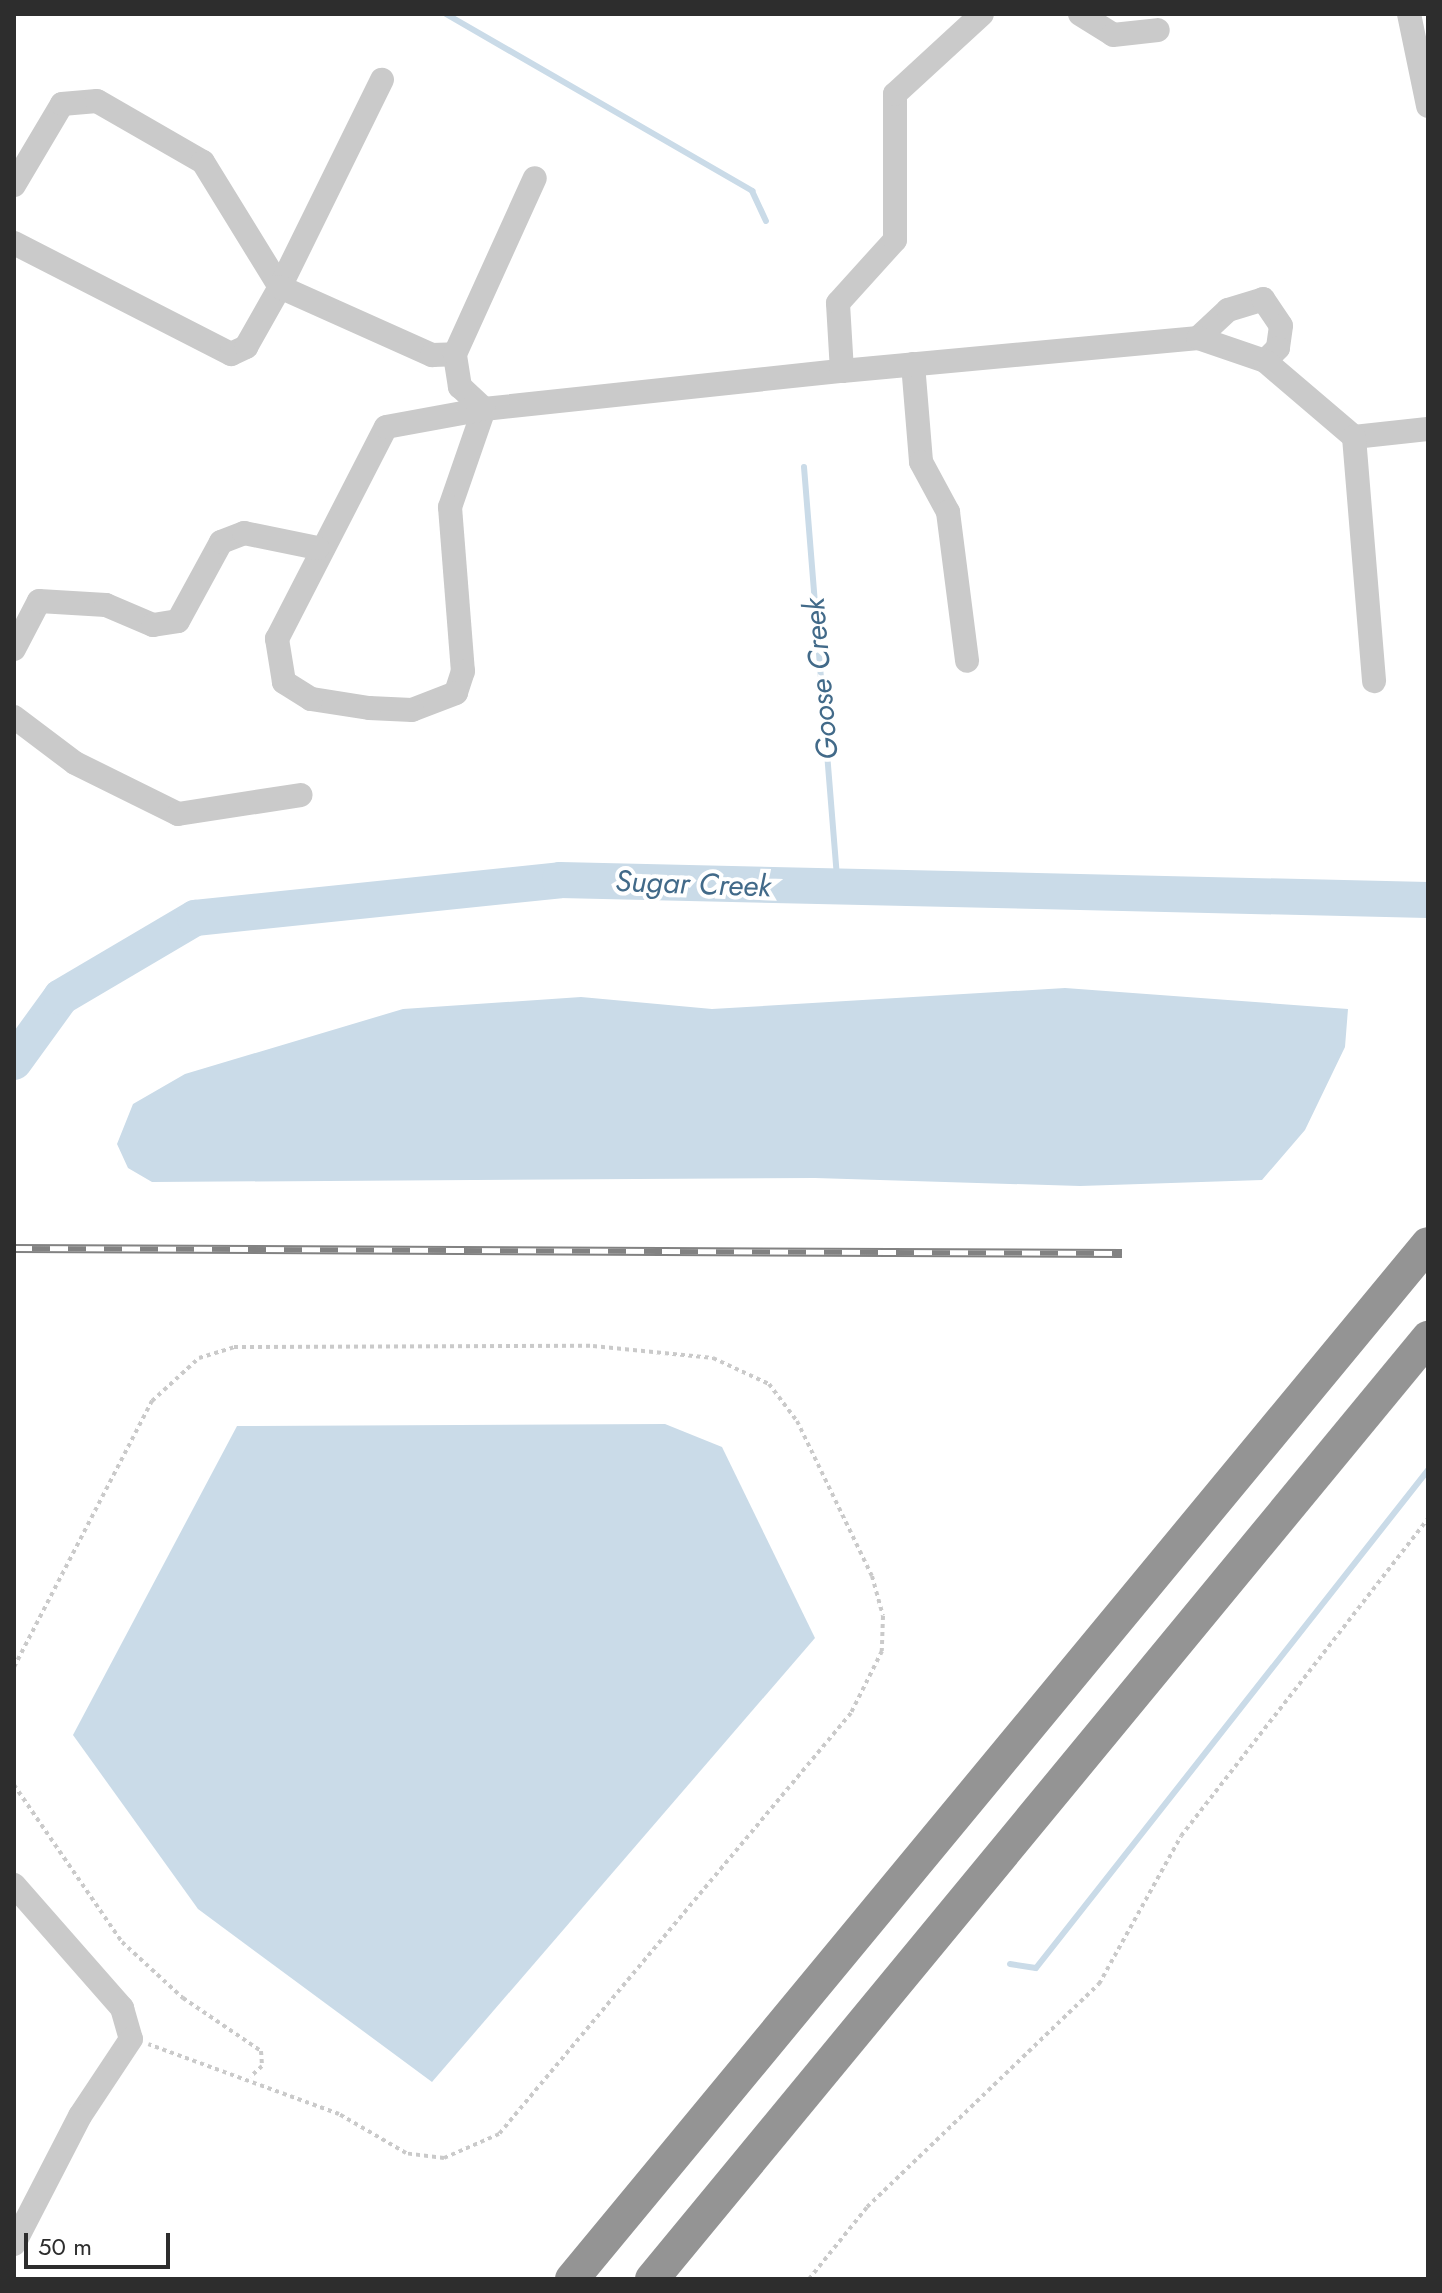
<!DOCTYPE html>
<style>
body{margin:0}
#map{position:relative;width:1442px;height:2293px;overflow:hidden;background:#fff;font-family:Jost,sans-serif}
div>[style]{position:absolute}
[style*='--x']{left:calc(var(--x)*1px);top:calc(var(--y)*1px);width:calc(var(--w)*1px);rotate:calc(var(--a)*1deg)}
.water>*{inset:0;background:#cadbe8}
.stream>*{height:6px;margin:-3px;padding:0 3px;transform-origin:3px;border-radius:3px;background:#cadbe8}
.river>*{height:36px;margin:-18px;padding:0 18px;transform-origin:18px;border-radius:18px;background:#cadbe8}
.path>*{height:4px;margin-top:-2px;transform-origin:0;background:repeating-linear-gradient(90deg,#cacaca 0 4px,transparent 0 8px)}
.minor>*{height:24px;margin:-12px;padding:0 12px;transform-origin:12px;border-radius:12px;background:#cacaca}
.highway>*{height:34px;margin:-17px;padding:0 17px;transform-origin:17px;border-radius:17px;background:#949494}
.rail>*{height:9px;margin-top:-4.5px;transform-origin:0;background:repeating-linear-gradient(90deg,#fff 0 18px,#828282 0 36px);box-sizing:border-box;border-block:2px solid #828282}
span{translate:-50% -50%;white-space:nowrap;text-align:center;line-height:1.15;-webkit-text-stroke:8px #fff;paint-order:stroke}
.water-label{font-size:30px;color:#426a89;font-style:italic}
.frame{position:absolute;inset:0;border:16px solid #2d2d2d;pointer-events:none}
.scale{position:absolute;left:24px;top:2233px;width:146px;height:36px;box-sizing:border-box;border:4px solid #2d2d2d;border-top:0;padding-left:10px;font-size:24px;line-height:28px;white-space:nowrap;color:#2d2d2d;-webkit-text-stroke:6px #fff;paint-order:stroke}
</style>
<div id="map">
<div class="water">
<div style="clip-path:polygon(1065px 988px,1348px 1009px,1345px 1047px,1305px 1130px,1262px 1180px,1080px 1186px,815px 1178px,152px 1182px,128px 1168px,117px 1144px,133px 1104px,185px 1074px,403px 1009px,581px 997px,712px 1009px)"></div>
<div style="clip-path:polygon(665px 1424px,722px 1447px,815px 1638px,432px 2082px,198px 1909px,73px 1735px,237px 1426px)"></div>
</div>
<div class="stream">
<div style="--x:446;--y:14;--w:354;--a:30"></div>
<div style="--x:752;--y:191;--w:33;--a:65"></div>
<div style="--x:804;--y:467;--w:424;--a:85.4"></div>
<div style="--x:1010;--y:1964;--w:26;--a:9"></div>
<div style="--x:1036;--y:1968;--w:634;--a:-51.79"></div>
</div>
<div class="river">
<div style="--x:14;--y:1062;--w:80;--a:-54.1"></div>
<div style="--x:61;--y:997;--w:156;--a:-30.5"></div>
<div style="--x:195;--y:918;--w:367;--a:-5.9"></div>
<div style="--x:560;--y:880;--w:868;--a:1.32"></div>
</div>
<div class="path">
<div style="--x:14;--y:1667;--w:300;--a:-62.6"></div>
<div style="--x:152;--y:1401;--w:64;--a:-42.5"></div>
<div style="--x:199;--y:1358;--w:37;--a:-17"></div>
<div style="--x:234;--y:1347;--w:359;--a:-0.2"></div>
<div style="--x:593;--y:1346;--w:121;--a:5.7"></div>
<div style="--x:713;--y:1358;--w:62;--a:24.9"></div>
<div style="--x:769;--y:1384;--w:46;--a:52.9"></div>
<div style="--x:797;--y:1421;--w:172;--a:64.2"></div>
<div style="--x:872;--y:1576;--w:41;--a:74.6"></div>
<div style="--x:883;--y:1616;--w:35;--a:92"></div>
<div style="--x:882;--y:1651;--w:69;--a:116.6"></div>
<div style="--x:851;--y:1713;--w:549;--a:129.9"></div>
<div style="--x:499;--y:2134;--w:60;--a:156.4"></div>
<div style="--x:444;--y:2158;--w:38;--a:-173"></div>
<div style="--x:406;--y:2153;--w:78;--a:-149.8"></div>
<div style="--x:339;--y:2114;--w:203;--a:-159.9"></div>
<div style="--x:14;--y:1785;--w:191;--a:55.5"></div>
<div style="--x:122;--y:1942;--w:83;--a:42.6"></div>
<div style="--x:183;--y:1998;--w:94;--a:34.2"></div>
<div style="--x:261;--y:2051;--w:15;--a:86"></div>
<div style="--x:262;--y:2066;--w:16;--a:137"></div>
<div style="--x:809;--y:2279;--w:92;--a:-51.1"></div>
<div style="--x:867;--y:2207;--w:322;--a:-43.9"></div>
<div style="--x:1099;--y:1984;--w:169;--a:-61"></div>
<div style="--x:1181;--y:1836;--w:402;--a:-52.1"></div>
</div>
<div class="minor">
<div style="--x:1080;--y:14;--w:39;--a:32"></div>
<div style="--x:1113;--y:35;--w:45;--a:-6.3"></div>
<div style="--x:1409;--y:14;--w:94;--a:78.3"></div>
<div style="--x:14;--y:185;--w:94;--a:-59.3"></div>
<div style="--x:62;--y:104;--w:35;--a:-5"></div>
<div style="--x:97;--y:101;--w:122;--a:29.9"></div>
<div style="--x:203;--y:162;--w:147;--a:58.4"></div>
<div style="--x:280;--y:287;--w:231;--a:-63.8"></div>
<div style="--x:14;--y:243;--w:244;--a:27.1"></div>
<div style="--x:231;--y:354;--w:17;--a:-25"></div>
<div style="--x:246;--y:347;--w:69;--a:-60.5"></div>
<div style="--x:280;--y:287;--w:167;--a:24.1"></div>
<div style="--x:432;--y:355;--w:23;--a:-2"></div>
<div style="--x:1198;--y:338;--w:41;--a:-43"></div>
<div style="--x:1228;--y:310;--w:37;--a:-17"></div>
<div style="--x:1263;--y:299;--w:32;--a:56"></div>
<div style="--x:1281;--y:326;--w:22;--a:98"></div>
<div style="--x:1278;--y:348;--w:18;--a:135"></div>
<div style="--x:913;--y:364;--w:98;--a:85.3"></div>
<div style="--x:921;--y:462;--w:57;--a:61.6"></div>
<div style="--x:948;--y:512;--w:150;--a:82.7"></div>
<div style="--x:842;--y:371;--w:358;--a:-5.3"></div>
<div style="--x:1198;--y:338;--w:71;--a:18.9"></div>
<div style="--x:1265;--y:361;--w:117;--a:40.5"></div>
<div style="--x:1354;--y:437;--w:74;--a:-6.2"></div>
<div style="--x:484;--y:409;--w:104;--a:109.1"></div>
<div style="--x:450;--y:507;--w:165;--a:85.5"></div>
<div style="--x:463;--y:671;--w:23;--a:108"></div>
<div style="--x:456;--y:693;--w:47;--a:158.9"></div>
<div style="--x:412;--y:710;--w:43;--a:-177.3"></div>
<div style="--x:369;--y:708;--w:59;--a:-171.2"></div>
<div style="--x:311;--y:699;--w:32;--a:-148"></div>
<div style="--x:284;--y:682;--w:44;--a:-99.2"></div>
<div style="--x:277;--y:639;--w:238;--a:-62.8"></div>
<div style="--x:386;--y:427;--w:100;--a:-10.4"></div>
<div style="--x:484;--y:409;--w:360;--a:-6.1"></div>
<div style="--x:842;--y:371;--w:68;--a:-93.4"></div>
<div style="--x:838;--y:303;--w:85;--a:-47.9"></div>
<div style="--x:895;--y:240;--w:146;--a:-90"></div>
<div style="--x:895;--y:94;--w:118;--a:-42.6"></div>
<div style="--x:484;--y:409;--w:33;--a:-137"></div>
<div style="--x:460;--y:387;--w:33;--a:-99"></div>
<div style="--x:455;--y:354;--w:193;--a:-65.6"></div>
<div style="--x:1354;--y:437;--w:245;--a:85.3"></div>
<div style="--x:14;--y:649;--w:54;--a:-62.5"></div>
<div style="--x:39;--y:601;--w:67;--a:3.4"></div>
<div style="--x:106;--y:605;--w:51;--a:23.1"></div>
<div style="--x:153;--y:625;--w:25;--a:-9"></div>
<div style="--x:178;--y:621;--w:90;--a:-61.4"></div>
<div style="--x:221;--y:542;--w:25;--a:-21"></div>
<div style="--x:244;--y:533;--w:75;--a:11.6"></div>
<div style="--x:14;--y:717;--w:76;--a:37"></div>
<div style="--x:75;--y:763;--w:115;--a:26.3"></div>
<div style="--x:178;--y:814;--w:124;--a:-8.8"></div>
<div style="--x:14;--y:1885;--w:164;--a:48.7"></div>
<div style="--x:122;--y:2008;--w:32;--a:74"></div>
<div style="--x:131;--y:2039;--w:92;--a:123.5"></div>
<div style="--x:80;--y:2116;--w:144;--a:117.3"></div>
</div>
<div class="highway">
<div style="--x:572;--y:2279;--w:1343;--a:-50.41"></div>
<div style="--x:652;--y:2279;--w:1220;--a:-50.49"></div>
</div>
<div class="rail">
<div style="--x:14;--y:1248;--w:1108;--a:0.26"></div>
</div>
<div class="water-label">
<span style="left:821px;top:679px;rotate:-95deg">Goose Creek</span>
<span style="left:693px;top:884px;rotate:2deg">Sugar Creek</span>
</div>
<div class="frame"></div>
<div class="scale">50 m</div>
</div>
